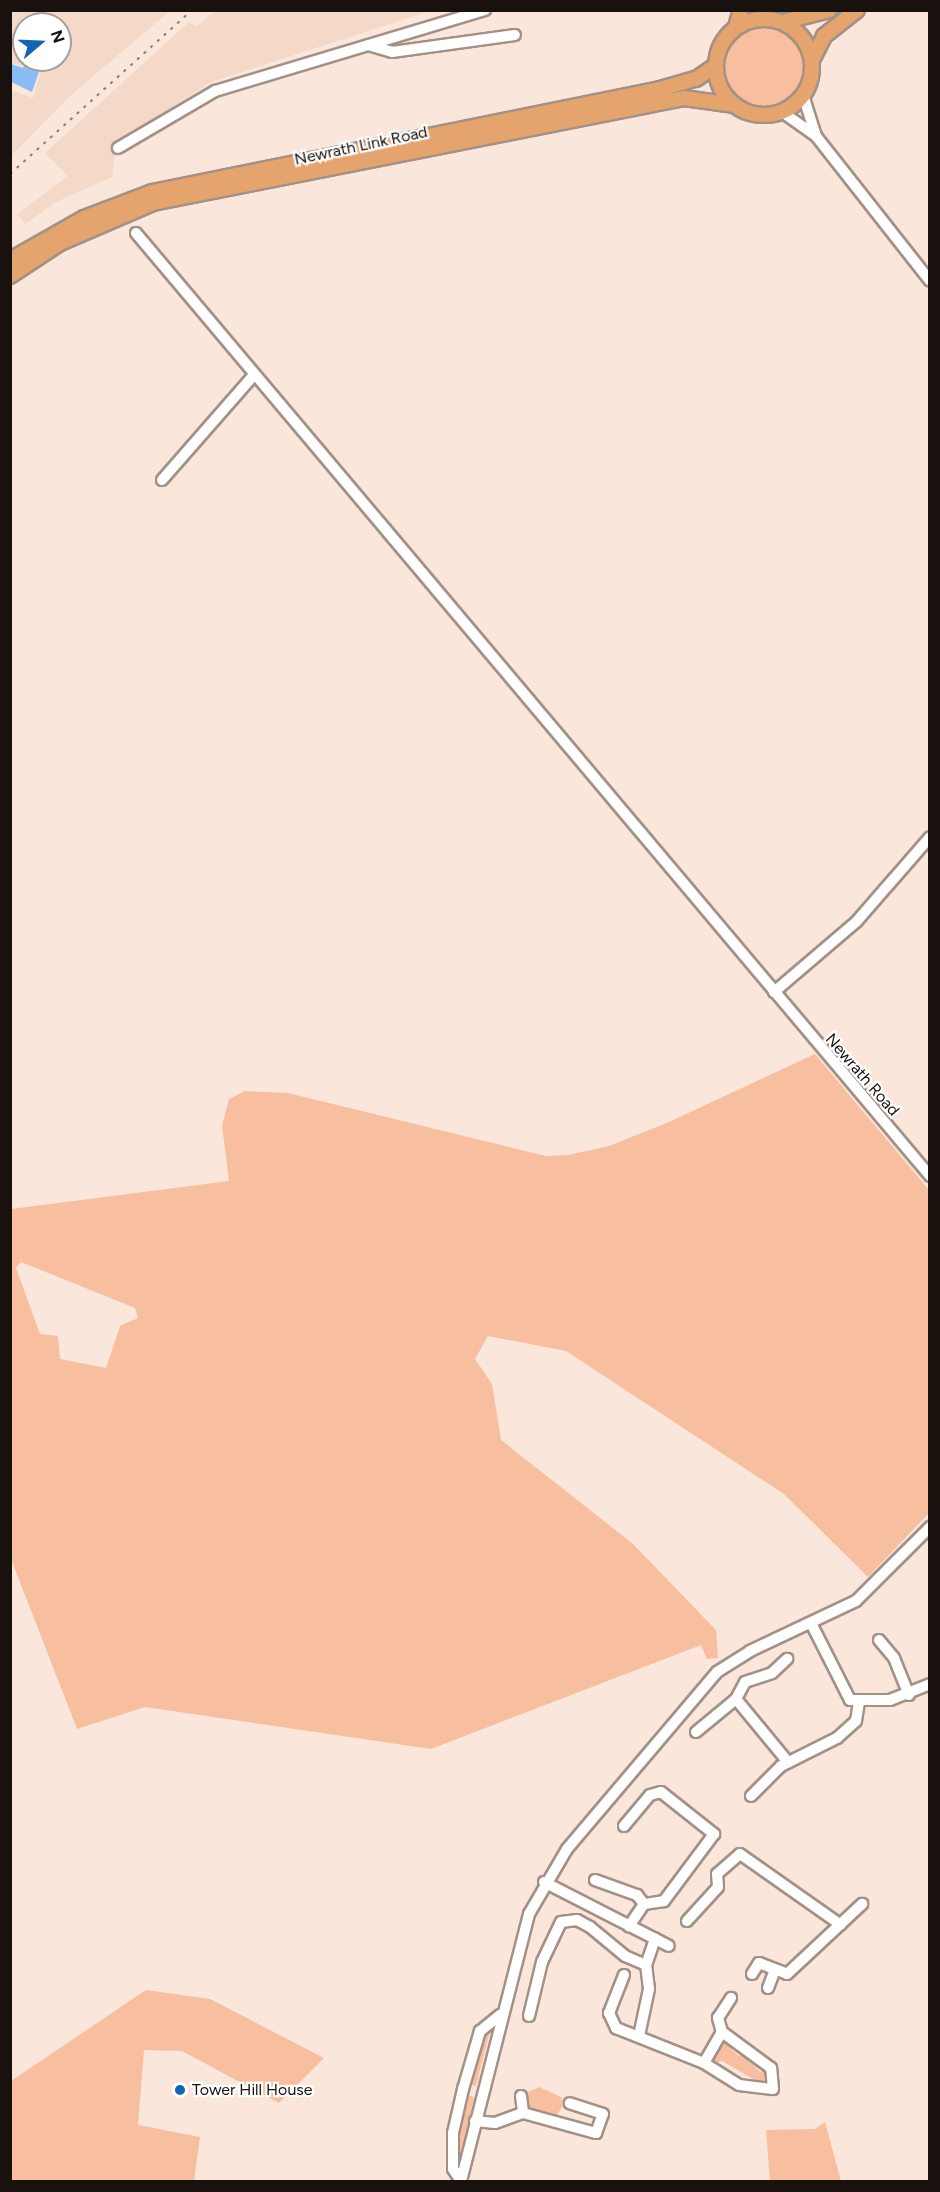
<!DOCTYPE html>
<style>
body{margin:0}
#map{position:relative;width:940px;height:2192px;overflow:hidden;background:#fae6db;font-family:Figtree,sans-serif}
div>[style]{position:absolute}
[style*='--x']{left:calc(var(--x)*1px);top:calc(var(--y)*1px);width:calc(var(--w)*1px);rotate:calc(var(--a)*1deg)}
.built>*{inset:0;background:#f4d9c9}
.green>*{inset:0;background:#f7bf9f}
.round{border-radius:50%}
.water>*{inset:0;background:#8abcf6}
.roads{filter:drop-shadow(2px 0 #a39186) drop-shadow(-2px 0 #a39186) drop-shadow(0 2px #a39186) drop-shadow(0 -2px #a39186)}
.minor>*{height:10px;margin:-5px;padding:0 5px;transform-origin:5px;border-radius:5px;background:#fff}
.major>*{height:14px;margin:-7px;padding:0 7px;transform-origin:7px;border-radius:7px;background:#e5a46e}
.major>.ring{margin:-7px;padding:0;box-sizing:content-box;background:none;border:14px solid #e5a46e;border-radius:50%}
.rail>*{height:2px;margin-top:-1px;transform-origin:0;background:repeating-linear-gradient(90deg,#8b7d76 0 3px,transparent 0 9px)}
.dots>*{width:16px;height:16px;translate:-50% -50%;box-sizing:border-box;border:3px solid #fff;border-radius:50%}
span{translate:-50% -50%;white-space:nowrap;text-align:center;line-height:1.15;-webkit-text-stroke:4.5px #fff;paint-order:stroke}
.street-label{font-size:16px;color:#18110d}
.poi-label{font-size:16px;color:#18110d}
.left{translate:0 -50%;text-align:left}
.frame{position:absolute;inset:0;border:12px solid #18110d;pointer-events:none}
.north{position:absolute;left:12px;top:12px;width:60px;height:60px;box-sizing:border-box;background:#fff;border:2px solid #a3a09e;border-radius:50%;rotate:71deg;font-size:16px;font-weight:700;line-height:24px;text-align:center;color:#18110d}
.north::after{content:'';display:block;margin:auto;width:21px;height:27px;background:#1265b4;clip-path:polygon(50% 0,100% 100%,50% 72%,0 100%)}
</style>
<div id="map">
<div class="built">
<div style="clip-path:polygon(11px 10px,170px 10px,170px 11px,70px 96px,11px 156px,11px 90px,33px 98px,44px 60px,60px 60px,60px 24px,42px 15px,38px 24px,24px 24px,23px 66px,11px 63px)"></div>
<div style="clip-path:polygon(216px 10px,430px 11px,211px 82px,111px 146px,115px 152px,112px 177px,56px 202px,25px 224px,17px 214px,68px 176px,45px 153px,189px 22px,197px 26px)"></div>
</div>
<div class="green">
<div class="round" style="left:724px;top:28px;width:80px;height:80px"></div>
<div style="clip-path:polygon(evenodd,815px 1054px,929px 1190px,929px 1513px,868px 1577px,784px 1494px,566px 1351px,488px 1336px,475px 1359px,492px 1384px,501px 1440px,632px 1543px,716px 1630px,718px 1658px,707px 1659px,701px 1645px,431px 1749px,145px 1707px,77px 1729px,11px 1559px,11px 1209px,229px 1181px,222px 1125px,229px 1099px,245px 1091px,288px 1093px,546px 1156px,568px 1155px,609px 1146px,669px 1122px,815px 1054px,21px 1262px,135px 1308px,138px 1318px,120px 1326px,106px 1368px,60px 1359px,58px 1336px,40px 1334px,16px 1268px,21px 1262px)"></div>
<div style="clip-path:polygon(146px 1990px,210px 1999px,324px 2058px,279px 2103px,182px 2051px,144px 2050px,138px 2125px,200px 2137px,194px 2181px,11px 2181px,11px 2081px)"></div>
<div style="clip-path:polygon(490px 2031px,476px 2086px,468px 2084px,480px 2042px)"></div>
<div style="clip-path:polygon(725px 2040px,734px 2043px,731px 2049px,739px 2056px,745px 2050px,754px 2056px,750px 2061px,760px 2072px,767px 2069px,770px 2083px,754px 2086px,755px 2080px,722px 2061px,712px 2064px)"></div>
<div style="clip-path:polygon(539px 2087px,561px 2097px,564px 2103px,555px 2119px,529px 2111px,526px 2093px)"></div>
<div style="clip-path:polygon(467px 2095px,474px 2097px,458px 2170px,458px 2135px)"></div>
<div style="clip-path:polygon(825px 2122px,841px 2181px,770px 2181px,766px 2130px,815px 2129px)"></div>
</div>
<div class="water">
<div style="clip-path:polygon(26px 60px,43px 60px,32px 92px,11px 82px,11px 64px,23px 68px)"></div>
</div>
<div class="roads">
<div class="minor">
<div style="--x:368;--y:45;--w:25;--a:16"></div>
<div style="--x:392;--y:52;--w:124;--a:-7.9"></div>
<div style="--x:803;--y:95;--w:43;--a:72.4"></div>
<div style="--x:782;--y:112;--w:42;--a:35.2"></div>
<div style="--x:816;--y:136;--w:184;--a:51.8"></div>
<div style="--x:118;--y:148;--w:113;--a:-30.4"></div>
<div style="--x:215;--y:91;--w:282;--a:-16.7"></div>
<div style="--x:136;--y:233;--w:1233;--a:49.9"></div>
<div style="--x:162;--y:480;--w:138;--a:-48.8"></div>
<div style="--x:774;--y:992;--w:109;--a:-40.5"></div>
<div style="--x:857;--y:921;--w:111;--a:-49"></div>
<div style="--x:812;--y:1625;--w:84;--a:63.1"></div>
<div style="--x:850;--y:1700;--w:40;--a:0"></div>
<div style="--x:890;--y:1700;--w:43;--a:-21.8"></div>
<div style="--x:879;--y:1640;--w:23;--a:50"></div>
<div style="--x:894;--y:1658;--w:40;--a:68"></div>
<div style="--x:736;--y:1699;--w:82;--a:50.5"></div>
<div style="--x:696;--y:1732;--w:52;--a:-39.5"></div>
<div style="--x:736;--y:1699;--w:19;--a:-62"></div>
<div style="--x:745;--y:1682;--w:28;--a:-18"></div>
<div style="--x:772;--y:1673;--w:21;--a:-43"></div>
<div style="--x:751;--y:1796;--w:42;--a:-45"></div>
<div style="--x:781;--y:1766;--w:63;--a:-26.6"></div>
<div style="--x:837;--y:1738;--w:25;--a:-42"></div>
<div style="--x:856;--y:1721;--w:18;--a:-81"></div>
<div style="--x:624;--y:1826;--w:40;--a:-50"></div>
<div style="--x:650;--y:1795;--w:11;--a:-15"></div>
<div style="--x:661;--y:1792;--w:68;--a:38.4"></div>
<div style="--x:714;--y:1834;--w:84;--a:126.7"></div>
<div style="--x:664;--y:1901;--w:20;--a:171"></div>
<div style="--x:644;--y:1904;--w:27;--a:124"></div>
<div style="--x:595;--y:1880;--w:45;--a:19.7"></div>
<div style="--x:637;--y:1895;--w:11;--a:52"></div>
<div style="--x:544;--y:1882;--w:140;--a:27.1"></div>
<div style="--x:687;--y:1921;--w:46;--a:-47.6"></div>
<div style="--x:718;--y:1887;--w:13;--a:-94"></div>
<div style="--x:717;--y:1874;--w:30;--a:-41"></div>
<div style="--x:740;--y:1854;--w:123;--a:35.1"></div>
<div style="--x:752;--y:1974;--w:13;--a:-58"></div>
<div style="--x:759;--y:1963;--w:30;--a:21"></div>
<div style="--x:787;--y:1974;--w:103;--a:-43"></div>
<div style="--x:624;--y:1975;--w:41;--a:111.5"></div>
<div style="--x:609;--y:2013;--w:17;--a:65"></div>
<div style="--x:616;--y:2028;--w:95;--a:21.7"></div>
<div style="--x:704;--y:2063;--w:41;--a:32.2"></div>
<div style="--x:739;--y:2085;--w:34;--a:7"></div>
<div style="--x:773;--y:2089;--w:21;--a:-95"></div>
<div style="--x:771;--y:2068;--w:61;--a:-143.7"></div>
<div style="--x:768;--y:1988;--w:17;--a:-69"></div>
<div style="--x:500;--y:2015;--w:26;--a:141"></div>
<div style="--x:480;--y:2031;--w:60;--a:106.3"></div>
<div style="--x:463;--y:2089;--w:45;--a:102.8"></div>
<div style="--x:453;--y:2133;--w:36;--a:90"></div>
<div style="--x:453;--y:2169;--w:14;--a:56"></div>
<div style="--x:461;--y:2181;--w:276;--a:-75.7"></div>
<div style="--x:529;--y:1914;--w:75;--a:-59.7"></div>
<div style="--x:567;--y:1849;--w:232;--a:-49.7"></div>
<div style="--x:717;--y:1672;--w:39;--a:-32"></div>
<div style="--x:750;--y:1651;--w:117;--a:-25.3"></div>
<div style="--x:856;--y:1601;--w:105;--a:-45"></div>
<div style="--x:529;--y:2016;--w:56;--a:-76.5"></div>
<div style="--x:542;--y:1962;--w:44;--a:-64.6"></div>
<div style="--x:561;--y:1922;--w:16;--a:-7"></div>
<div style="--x:577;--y:1920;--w:15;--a:28"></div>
<div style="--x:590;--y:1927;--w:45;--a:39.6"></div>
<div style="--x:625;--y:1956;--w:23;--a:23"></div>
<div style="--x:639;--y:2036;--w:48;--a:-78"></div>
<div style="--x:649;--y:1989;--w:24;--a:-97"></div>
<div style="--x:646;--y:1965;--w:28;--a:-71"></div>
<div style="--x:704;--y:2063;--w:36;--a:-60"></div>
<div style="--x:722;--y:2032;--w:15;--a:-106"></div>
<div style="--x:718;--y:2018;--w:24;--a:-57"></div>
<div style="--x:521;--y:2096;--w:17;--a:83"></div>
<div style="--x:475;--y:2121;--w:20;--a:6"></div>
<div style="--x:495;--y:2123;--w:30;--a:-20"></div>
<div style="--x:523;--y:2113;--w:76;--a:15.3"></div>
<div style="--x:596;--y:2133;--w:20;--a:-70"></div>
<div style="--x:603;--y:2114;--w:35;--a:-162"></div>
</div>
<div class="major">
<div class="ring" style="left:716px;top:19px;width:82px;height:82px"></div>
<div style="--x:783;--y:22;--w:48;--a:-14.6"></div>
<div style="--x:736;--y:27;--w:18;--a:-74"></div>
<div style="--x:812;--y:60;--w:27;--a:-63"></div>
<div style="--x:824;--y:36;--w:42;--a:-38.2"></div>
<div style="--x:10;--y:260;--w:85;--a:-29.6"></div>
<div style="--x:84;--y:218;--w:73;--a:-20.9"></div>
<div style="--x:152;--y:192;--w:518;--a:-11.46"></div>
<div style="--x:660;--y:89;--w:37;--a:-16"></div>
<div style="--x:696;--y:79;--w:23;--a:-34"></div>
<div style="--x:10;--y:276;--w:60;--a:-33.4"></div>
<div style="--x:60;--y:243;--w:101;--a:-23.3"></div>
<div style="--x:153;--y:203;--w:541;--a:-11.19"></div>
<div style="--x:684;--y:98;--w:49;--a:8.1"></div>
</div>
</div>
<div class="rail">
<div style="--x:10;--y:174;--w:245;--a:-42"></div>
</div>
<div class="dots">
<div style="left:180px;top:2090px;background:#1265b4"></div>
</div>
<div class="street-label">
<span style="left:361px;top:146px;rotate:-12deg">Newrath Link Road</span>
<span style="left:862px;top:1075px;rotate:49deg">Newrath Road</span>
</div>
<div class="poi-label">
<span class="left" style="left:192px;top:2090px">Tower Hill House</span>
</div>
<div class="frame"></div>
<div class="north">N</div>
</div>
